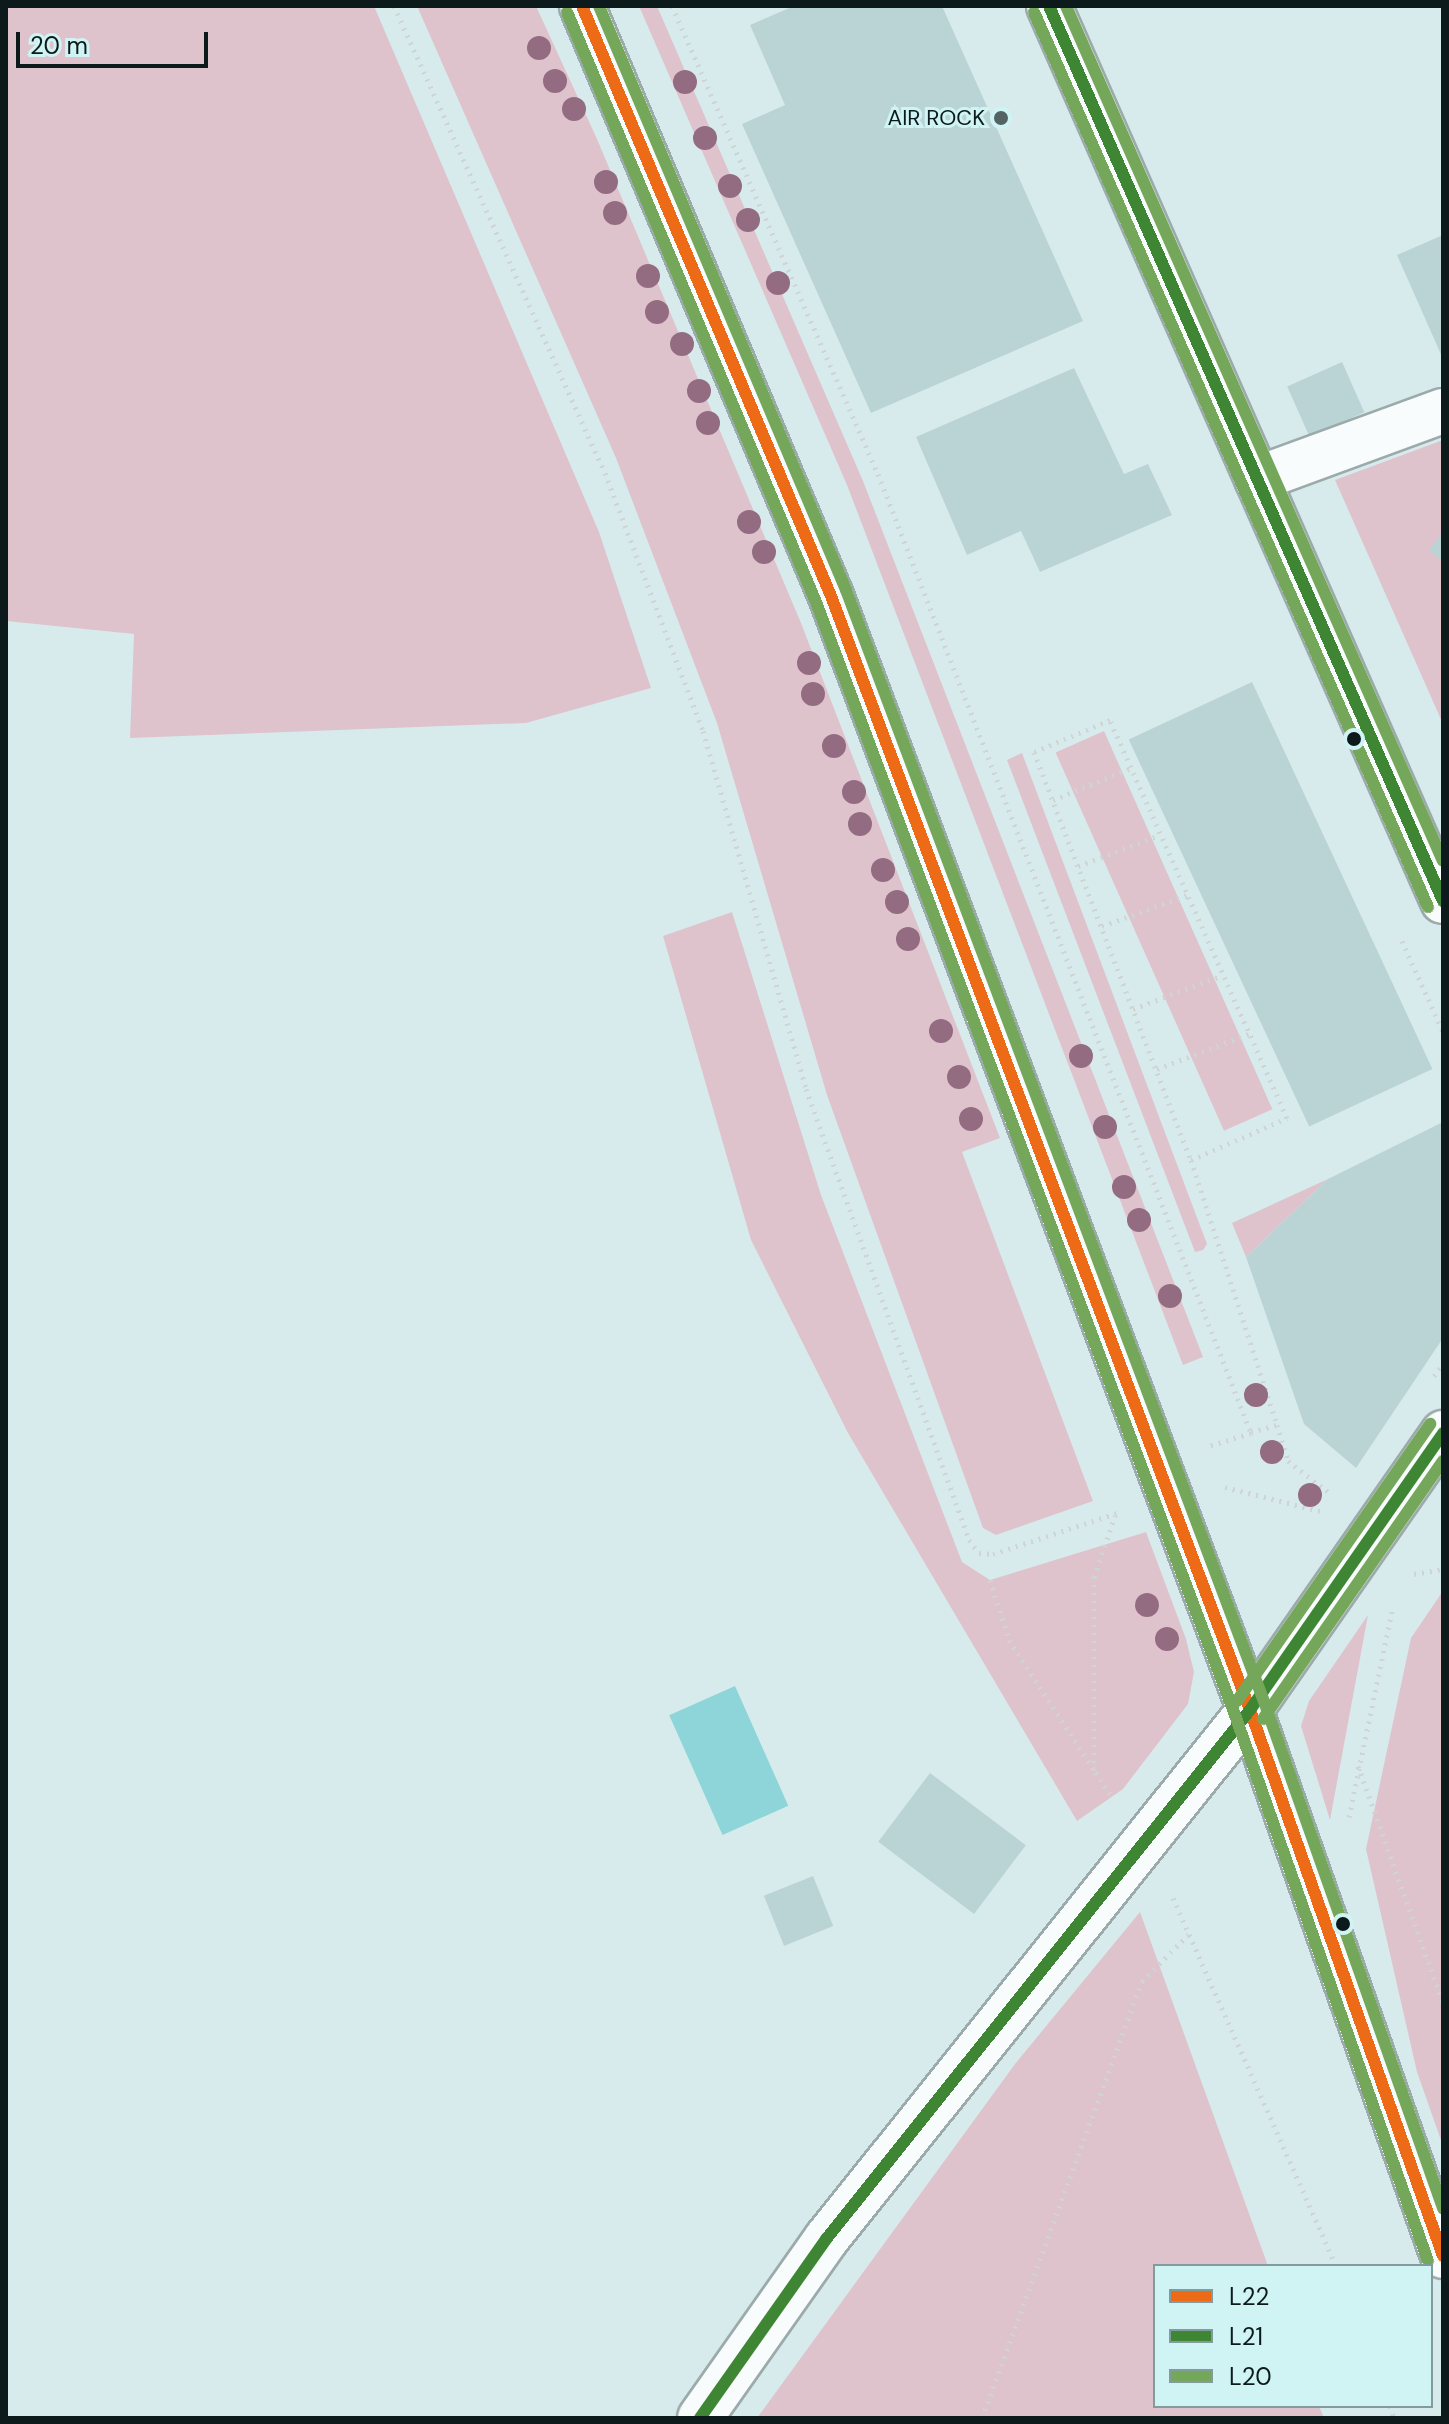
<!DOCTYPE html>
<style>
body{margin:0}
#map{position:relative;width:1449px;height:2424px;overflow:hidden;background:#d8ebec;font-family:"DM Sans",sans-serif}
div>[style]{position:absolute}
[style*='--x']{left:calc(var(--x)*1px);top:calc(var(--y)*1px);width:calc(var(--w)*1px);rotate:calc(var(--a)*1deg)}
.green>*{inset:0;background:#dec3cd;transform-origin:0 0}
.water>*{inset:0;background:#8dd5d8;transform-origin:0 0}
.building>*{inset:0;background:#bad4d5;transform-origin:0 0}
.path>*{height:5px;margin-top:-2.5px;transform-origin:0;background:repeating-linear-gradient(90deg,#cfd5d5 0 2px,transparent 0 8px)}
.roads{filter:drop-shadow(2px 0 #9baaaa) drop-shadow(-2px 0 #9baaaa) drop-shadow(0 2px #9baaaa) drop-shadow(0 -2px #9baaaa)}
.street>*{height:44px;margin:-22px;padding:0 22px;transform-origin:22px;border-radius:22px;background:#f9fcfc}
.secondary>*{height:44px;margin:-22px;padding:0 22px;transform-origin:22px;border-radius:22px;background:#f9fcfc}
.bus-1>*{height:12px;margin:-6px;padding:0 6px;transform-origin:6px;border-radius:6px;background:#ed6b17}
.bus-2>*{height:12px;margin:-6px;padding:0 6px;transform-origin:6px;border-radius:6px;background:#3e8634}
.bus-3>*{height:12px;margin:-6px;padding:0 6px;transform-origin:6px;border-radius:6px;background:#75a75a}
.bus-4>*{height:12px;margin:-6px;padding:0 6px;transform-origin:6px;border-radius:6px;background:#75a75a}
.trees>*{width:24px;height:24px;margin:-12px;border-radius:50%;background:#946c82}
.dots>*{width:22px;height:22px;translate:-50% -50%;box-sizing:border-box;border:4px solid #d0f3f4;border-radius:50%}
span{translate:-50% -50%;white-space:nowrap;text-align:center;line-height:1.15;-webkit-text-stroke:6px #d0f3f4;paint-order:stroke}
.poi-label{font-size:22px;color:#0d1a1b}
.right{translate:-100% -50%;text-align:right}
.frame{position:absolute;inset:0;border:8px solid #0d1a1b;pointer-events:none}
.legend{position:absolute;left:1153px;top:2264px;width:280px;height:144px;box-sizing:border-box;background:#d0f3f4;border:2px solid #829c9d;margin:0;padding:10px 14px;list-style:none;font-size:24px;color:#0d1a1b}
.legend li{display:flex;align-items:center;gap:16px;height:40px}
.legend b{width:40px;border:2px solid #829c9d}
.scale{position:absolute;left:16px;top:32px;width:192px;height:36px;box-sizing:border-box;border:4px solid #0d1a1b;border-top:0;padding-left:10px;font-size:24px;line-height:28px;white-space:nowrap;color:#0d1a1b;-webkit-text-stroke:6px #d0f3f4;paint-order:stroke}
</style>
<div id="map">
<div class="green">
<div style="clip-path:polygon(6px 6px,374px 6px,599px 532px,651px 688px,526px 723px,130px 738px,134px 634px,6px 621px)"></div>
<div style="clip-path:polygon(417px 6px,536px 6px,597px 139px,801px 623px,1000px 1138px,962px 1152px,1093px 1501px,996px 1535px,983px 1528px,827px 1095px,717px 723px,616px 458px)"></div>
<div style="clip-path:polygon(639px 6px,657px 6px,863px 481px,1203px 1357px,1183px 1365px,847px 485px)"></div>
<div style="clip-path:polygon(1443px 440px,1443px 724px,1335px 480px)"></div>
<div style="left:1104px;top:731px;width:414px;height:53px;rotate:66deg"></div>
<div style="clip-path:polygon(1022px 753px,1207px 1244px,1203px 1250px,1195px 1252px,1007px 760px)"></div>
<div style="clip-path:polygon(732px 912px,821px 1195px,962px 1562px,990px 1580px,1146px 1532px,1186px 1639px,1194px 1672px,1188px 1704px,1123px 1789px,1077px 1821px,848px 1433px,751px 1240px,663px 936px)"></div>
<div style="clip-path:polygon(1328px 1179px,1246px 1257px,1232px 1223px)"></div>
<div style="clip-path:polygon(1443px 1591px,1443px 2146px,1417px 2072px,1366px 1849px,1411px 1638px)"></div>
<div style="clip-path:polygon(1368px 1615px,1330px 1820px,1301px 1726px,1309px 1701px)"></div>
<div style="clip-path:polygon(1140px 1912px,1268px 2266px,1155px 2266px,1155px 2406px,1319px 2406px,1324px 2418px,757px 2418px,1015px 2064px)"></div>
</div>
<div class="water">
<div style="left:735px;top:1686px;width:131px;height:72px;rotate:66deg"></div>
</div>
<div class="building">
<div style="clip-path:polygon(794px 6px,942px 6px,1083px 321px,871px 413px,742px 124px,785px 105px,750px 25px)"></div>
<div style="clip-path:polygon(1443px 235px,1443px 359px,1397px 255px)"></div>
<div style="left:1342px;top:362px;width:55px;height:60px;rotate:66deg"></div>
<div style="clip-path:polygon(1074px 368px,1124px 474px,1148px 464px,1172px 515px,1040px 572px,1021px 531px,967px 555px,916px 437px)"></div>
<div style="clip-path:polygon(1443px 532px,1443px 562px,1429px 550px)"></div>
<div style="left:1252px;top:682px;width:427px;height:136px;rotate:65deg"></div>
<div style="clip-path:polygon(1443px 1122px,1443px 1338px,1356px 1468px,1304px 1424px,1246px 1257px,1328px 1179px)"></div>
<div style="left:930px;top:1773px;width:120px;height:86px;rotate:37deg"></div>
<div style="left:813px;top:1876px;width:54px;height:53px;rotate:68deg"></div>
</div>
<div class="path">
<div style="--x:394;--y:6;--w:512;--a:65.69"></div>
<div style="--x:605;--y:473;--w:276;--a:69.2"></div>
<div style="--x:703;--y:731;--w:373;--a:73.9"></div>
<div style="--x:806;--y:1089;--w:480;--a:70.1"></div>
<div style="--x:969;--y:1540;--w:16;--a:52"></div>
<div style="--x:979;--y:1553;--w:14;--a:4"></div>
<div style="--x:993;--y:1554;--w:131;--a:-18.3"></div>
<div style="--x:672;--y:6;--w:511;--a:66.24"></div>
<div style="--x:878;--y:474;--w:1029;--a:68.75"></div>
<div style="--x:1251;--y:1433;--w:44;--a:162.8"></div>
<div style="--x:1053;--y:800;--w:85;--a:-22.1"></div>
<div style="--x:1078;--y:866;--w:88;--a:-20.7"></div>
<div style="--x:1102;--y:926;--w:91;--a:-19.8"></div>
<div style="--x:1402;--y:941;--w:100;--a:65.7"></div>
<div style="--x:1133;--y:1009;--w:96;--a:-20.7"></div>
<div style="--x:1157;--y:1069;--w:98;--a:-20.8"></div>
<div style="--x:1191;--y:1160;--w:105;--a:-23.6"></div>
<div style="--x:1287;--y:1118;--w:436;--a:-114"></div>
<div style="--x:1110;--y:720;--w:82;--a:157.2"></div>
<div style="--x:1034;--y:752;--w:437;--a:69"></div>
<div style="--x:1191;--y:1160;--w:279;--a:72"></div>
<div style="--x:1434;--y:1376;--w:15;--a:-53"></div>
<div style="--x:1251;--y:1432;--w:27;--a:-15"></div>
<div style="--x:1277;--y:1425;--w:38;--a:73"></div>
<div style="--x:1288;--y:1461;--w:54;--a:37.5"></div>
<div style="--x:1225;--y:1487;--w:98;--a:14.2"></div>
<div style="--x:1414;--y:1574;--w:29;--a:-10"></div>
<div style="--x:990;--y:1580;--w:63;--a:72.4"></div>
<div style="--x:1009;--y:1640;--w:155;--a:56.8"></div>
<div style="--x:1358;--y:1766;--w:252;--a:70.3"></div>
<div style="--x:1110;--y:1794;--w:29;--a:-124"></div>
<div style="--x:1094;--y:1770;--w:193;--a:-90"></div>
<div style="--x:1094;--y:1577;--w:65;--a:-71"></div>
<div style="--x:1349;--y:1817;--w:215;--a:-78.2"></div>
<div style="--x:1173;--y:1898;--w:402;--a:66.1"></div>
<div style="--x:1390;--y:2406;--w:13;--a:72"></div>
<div style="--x:982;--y:2418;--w:465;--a:-69.9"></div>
<div style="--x:1142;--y:1981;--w:71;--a:-45"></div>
</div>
<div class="roads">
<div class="street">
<div style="--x:1049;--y:6;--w:978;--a:66.24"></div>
<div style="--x:1257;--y:479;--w:198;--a:-20.1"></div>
<div style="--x:1250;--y:1710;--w:338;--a:-55.1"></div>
</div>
<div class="secondary">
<div style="--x:582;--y:6;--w:640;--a:67.12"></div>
<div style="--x:831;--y:596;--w:1190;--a:69.39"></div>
<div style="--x:1250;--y:1710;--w:579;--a:70.53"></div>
<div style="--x:700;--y:2418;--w:220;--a:-54.8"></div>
<div style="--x:827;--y:2238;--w:677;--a:-51.3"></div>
</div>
</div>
<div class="bus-1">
<div style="--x:582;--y:6;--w:640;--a:67.12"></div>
<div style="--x:831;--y:596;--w:1190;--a:69.39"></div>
<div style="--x:1250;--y:1710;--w:579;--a:70.53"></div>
</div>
<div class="bus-2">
<div style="--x:1049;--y:6;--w:978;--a:66.24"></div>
<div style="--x:700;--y:2418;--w:220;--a:-54.8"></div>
<div style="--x:827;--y:2238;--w:677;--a:-51.3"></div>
<div style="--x:1250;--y:1710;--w:338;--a:-55.1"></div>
</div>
<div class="bus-3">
<div style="--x:567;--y:12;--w:640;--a:67.12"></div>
<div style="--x:816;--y:602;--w:1189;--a:69.37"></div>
<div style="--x:1235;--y:1715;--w:579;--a:70.53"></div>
<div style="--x:1034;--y:12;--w:978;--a:66.24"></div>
<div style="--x:1263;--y:1719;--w:315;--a:-55.1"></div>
</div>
<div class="bus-4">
<div style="--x:599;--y:6;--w:634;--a:67.07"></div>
<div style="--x:846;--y:590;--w:1190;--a:69.39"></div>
<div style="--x:1265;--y:1704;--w:535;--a:70.55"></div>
<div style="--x:1066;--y:6;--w:934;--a:66.21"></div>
<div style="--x:1237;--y:1701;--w:338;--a:-55.1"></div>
</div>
<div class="trees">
<div style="left:539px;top:48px"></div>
<div style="left:555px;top:81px"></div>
<div style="left:685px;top:82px"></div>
<div style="left:574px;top:109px"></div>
<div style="left:705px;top:138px"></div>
<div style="left:606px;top:182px"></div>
<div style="left:730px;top:186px"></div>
<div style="left:615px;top:213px"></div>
<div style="left:748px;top:220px"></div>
<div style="left:648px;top:276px"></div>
<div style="left:778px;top:283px"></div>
<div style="left:657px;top:312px"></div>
<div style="left:682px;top:344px"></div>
<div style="left:699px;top:391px"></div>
<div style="left:708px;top:423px"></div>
<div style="left:749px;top:522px"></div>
<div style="left:764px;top:552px"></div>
<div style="left:809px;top:663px"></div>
<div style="left:813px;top:694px"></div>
<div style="left:834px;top:746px"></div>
<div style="left:854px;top:792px"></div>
<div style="left:860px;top:824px"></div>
<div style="left:883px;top:870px"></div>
<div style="left:897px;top:902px"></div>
<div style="left:908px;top:939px"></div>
<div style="left:941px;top:1031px"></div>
<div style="left:1081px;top:1056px"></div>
<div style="left:959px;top:1077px"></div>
<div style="left:971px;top:1119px"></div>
<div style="left:1105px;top:1127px"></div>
<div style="left:1124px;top:1187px"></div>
<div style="left:1139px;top:1220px"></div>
<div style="left:1170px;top:1296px"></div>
<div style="left:1256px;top:1395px"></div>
<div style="left:1272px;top:1452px"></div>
<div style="left:1310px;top:1495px"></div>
<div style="left:1147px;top:1605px"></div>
<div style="left:1167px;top:1639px"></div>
</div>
<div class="dots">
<div style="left:1001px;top:118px;background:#546364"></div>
<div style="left:1354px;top:739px;background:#0d1a1b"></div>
<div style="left:1343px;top:1924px;background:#0d1a1b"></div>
</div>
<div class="poi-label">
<span class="right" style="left:985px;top:118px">AIR ROCK</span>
</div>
<div class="frame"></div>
<ul class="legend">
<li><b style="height:10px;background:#ed6b17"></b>L22</li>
<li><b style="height:10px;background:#3e8634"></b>L21</li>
<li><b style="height:10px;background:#75a75a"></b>L20</li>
</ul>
<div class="scale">20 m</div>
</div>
